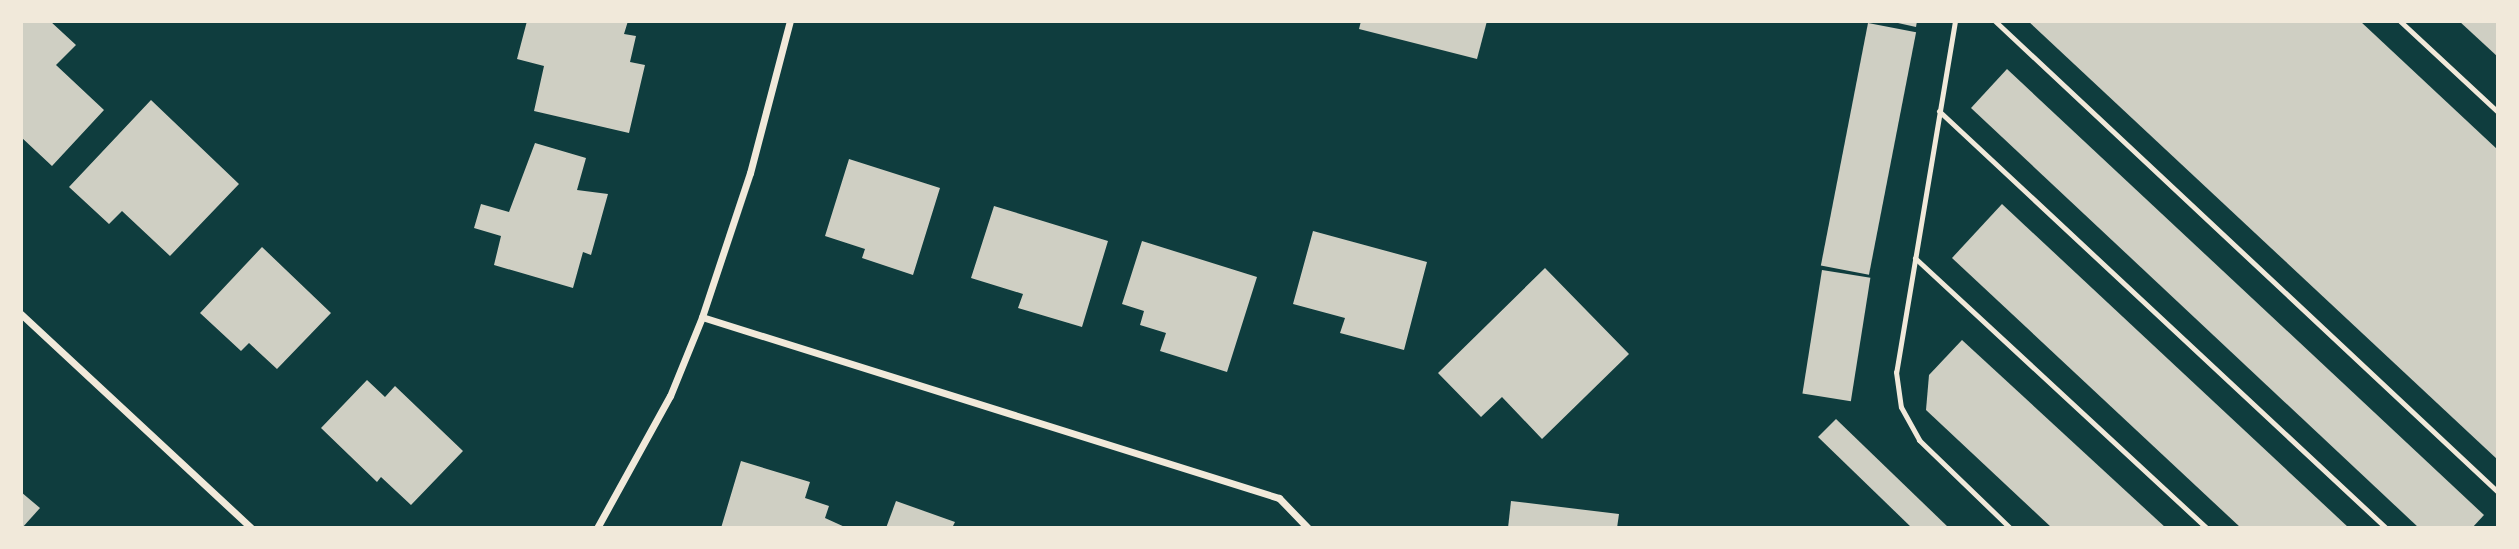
<!DOCTYPE html>
<style>
body{margin:0}
#map{position:relative;width:2519px;height:549px;overflow:hidden;background:#0f3d3e;font-family:"Source Serif 4",serif}
div>[style]{position:absolute}
[style*='--x']{left:calc(var(--x)*1px);top:calc(var(--y)*1px);width:calc(var(--w)*1px);rotate:calc(var(--a)*1deg)}
.building>*{inset:0;background:#cfcfc3;transform-origin:0 0}
.service>*{height:5px;margin:-2.5px;padding:0 2.5px;transform-origin:2.5px;border-radius:2.5px;background:#f1e9da}
.minor>*{height:7px;margin:-3.5px;padding:0 3.5px;transform-origin:3.5px;border-radius:3.5px;background:#f1e9da}
span{translate:-50% -50%;white-space:nowrap;text-align:center;line-height:1.15;-webkit-text-stroke:7px #f1e9da;paint-order:stroke}
.frame{position:absolute;inset:0;border:23px solid #f1e9da;pointer-events:none}
</style>
<div id="map">
<div class="building">
<div style="clip-path:polygon(21px 21px,50px 21px,76px 45px,56px 65px,104px 110px,52px 166px,21px 137px)"></div>
<div style="clip-path:polygon(527px 21px,628px 21px,624px 34px,636px 36px,630px 62px,645px 65px,629px 133px,534px 111px,544px 66px,517px 59px)"></div>
<div style="clip-path:polygon(1361px 21px,1487px 21px,1477px 59px,1359px 29px)"></div>
<div style="clip-path:polygon(1889px 21px,1917px 21px,1916px 27px)"></div>
<div style="clip-path:polygon(2028px 21px,2360px 21px,2498px 150px,2498px 460px)"></div>
<div style="clip-path:polygon(2459px 21px,2498px 21px,2498px 57px)"></div>
<div style="left:1868px;top:23px;width:49px;height:247px;rotate:11deg"></div>
<div style="clip-path:polygon(2007px 69px,2484px 515px,2472px 528px,2419px 528px,1971px 108px)"></div>
<div style="clip-path:polygon(151px 100px,239px 184px,170px 256px,122px 211px,109px 224px,69px 187px)"></div>
<div style="clip-path:polygon(535px 143px,586px 158px,577px 190px,608px 194px,591px 255px,583px 252px,573px 288px,494px 265px,501px 236px,474px 228px,481px 204px,509px 212px)"></div>
<div style="clip-path:polygon(849px 159px,940px 188px,913px 275px,862px 258px,865px 249px,825px 236px)"></div>
<div style="clip-path:polygon(2002px 204px,2349px 528px,2241px 528px,1952px 258px)"></div>
<div style="clip-path:polygon(994px 206px,1108px 241px,1082px 327px,1018px 308px,1023px 294px,971px 278px)"></div>
<div style="clip-path:polygon(1313px 231px,1427px 262px,1404px 350px,1340px 333px,1345px 318px,1293px 304px)"></div>
<div style="clip-path:polygon(1142px 241px,1257px 277px,1227px 372px,1160px 351px,1166px 333px,1140px 325px,1144px 311px,1122px 304px)"></div>
<div style="clip-path:polygon(262px 247px,331px 313px,277px 369px,249px 343px,241px 351px,200px 313px)"></div>
<div style="clip-path:polygon(1545px 268px,1629px 354px,1542px 439px,1502px 397px,1481px 417px,1438px 373px)"></div>
<div style="left:1822px;top:270px;width:49px;height:125px;rotate:9deg"></div>
<div style="clip-path:polygon(1962px 340px,2166px 528px,2052px 528px,1926px 410px,1929px 375px)"></div>
<div style="clip-path:polygon(367px 380px,385px 397px,395px 386px,463px 451px,411px 505px,381px 477px,377px 482px,321px 428px)"></div>
<div style="clip-path:polygon(1836px 419px,1949px 528px,1912px 528px,1818px 437px)"></div>
<div style="clip-path:polygon(741px 461px,810px 482px,805px 498px,829px 506px,825px 518px,847px 528px,721px 528px)"></div>
<div style="clip-path:polygon(21px 492px,40px 508px,22px 528px,21px 528px)"></div>
<div style="clip-path:polygon(896px 501px,955px 522px,952px 528px,886px 528px)"></div>
<div style="clip-path:polygon(1511px 501px,1619px 514px,1617px 528px,1508px 528px)"></div>
</div>
<div class="service">
<div style="--x:1955;--y:21;--w:356;--a:99.5"></div>
<div style="--x:1896;--y:372;--w:35;--a:82"></div>
<div style="--x:1901;--y:407;--w:38;--a:61"></div>
<div style="--x:1919;--y:440;--w:127;--a:44"></div>
<div style="--x:1995;--y:21;--w:689;--a:43.12"></div>
<div style="--x:2400;--y:21;--w:134;--a:42.9"></div>
<div style="--x:1939;--y:111;--w:611;--a:43.01"></div>
<div style="--x:1915;--y:258;--w:398;--a:42.8"></div>
</div>
<div class="minor">
<div style="--x:21;--y:314;--w:314;--a:42.9"></div>
<div style="--x:702;--y:317;--w:605;--a:17.42"></div>
<div style="--x:1279;--y:498;--w:42;--a:46"></div>
<div style="--x:597;--y:528;--w:151;--a:-61.1"></div>
<div style="--x:670;--y:396;--w:85;--a:-67.9"></div>
<div style="--x:702;--y:317;--w:152;--a:-71.6"></div>
<div style="--x:750;--y:173;--w:157;--a:-75.3"></div>
</div>
<div class="frame"></div>
</div>
